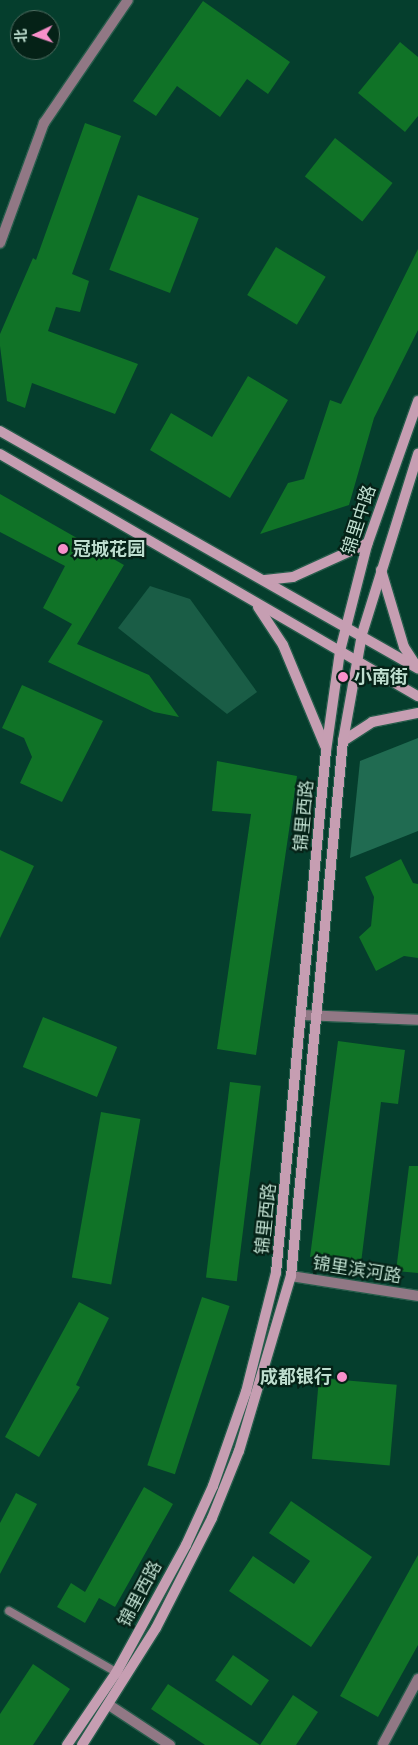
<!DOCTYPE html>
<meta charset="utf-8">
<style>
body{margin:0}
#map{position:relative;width:418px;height:1745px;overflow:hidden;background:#053e2d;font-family:"Public Sans","Noto Sans SC",sans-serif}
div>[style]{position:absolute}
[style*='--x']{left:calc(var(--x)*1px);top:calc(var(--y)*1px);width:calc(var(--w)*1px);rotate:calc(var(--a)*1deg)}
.green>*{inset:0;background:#1a5d46}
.forest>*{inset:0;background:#206b51}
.building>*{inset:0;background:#107327;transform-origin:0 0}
.roads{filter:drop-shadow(1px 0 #265b4a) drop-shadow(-1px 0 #265b4a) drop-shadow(0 1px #265b4a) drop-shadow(0 -1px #265b4a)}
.lane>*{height:8px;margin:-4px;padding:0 4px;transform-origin:4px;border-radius:4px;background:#917885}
.street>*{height:10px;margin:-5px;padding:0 5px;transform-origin:5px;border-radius:5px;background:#917885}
.secondary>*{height:10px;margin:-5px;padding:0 5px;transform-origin:5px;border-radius:5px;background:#c69eb2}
.dots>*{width:14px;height:14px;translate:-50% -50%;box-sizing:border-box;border:2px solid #052217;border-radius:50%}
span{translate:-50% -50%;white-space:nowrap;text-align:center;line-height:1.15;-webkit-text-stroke:4.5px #052217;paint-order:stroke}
.street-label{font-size:18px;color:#bedecf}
.poi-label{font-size:18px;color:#bedecf;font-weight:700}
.left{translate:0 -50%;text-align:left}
.right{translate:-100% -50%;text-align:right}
.north{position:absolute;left:10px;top:10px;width:50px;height:50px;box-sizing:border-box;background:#052217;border:1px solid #4f6d61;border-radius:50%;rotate:267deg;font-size:14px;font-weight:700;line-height:20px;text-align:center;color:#bedecf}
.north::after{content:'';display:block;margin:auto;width:18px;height:22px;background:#f890ca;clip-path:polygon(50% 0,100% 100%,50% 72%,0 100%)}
</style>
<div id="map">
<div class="green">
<div style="clip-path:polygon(150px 586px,190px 599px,257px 692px,227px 714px,118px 628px)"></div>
</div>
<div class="forest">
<div style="clip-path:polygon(418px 738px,418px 831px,350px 858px,360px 761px)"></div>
</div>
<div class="building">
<div style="clip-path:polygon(203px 1px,290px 62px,268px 94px,247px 79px,220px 117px,177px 86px,156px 116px,133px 101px)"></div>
<div style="clip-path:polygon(400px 42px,418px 57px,418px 116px,405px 132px,358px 93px)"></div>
<div style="clip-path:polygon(85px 123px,121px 136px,72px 274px,89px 281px,80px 312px,56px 307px,48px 331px,138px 364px,115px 414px,32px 383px,25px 408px,7px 401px,0 346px,0 334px,33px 258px,36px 260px)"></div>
<div style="left:335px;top:138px;width:73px;height:49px;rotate:38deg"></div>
<div style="left:138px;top:195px;width:65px;height:80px;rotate:21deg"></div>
<div style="left:276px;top:247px;width:58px;height:56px;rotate:31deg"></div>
<div style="clip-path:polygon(418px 249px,418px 330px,374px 418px,349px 505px,260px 534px,288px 483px,304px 479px,330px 400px,341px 404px)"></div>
<div style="clip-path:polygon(248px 376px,288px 400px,230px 498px,150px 450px,171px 413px,212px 437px)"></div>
<div style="clip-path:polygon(0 494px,124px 565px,77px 644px,149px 675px,179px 717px,154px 712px,48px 662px,72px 624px,43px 608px,65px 566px,0 532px)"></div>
<div style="clip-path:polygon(22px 685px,103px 721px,62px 802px,20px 783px,32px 757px,24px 738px,2px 728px)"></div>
<div style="clip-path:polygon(217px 761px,297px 776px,256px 1055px,217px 1049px,251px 814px,212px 811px)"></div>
<div style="clip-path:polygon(0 850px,34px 866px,0 938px)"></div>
<div style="clip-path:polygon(401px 859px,413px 883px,418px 884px,418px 958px,404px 956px,376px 971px,359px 937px,371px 926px,374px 897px,365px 877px)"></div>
<div style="left:43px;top:1017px;width:80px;height:54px;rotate:22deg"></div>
<div style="clip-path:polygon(338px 1041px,405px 1050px,398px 1104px,381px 1102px,361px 1263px,310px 1257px)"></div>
<div style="left:230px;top:1082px;width:31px;height:197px;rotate:7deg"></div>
<div style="left:101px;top:1112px;width:40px;height:168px;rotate:10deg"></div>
<div style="clip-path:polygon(409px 1166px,418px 1166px,418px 1273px,396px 1271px)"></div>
<div style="left:202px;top:1297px;width:29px;height:177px;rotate:18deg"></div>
<div style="clip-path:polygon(79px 1302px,109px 1318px,76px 1385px,80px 1387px,39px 1457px,5px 1437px)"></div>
<div style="left:319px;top:1378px;width:78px;height:81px;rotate:5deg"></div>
<div style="clip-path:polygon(144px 1487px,173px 1504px,115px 1607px,99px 1598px,85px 1623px,57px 1607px,71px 1583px,85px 1592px)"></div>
<div style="clip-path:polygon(16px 1493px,37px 1504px,0 1574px,0 1523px)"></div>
<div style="clip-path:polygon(291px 1501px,372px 1557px,311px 1647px,229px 1591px,253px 1556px,294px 1584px,310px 1561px,269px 1533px)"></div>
<div style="clip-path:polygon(418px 1555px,418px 1645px,378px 1717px,340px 1696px)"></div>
<div style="left:233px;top:1655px;width:44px;height:31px;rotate:35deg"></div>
<div style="clip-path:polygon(33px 1664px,70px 1689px,33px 1745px,0 1745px,0 1714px)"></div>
<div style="clip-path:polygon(168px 1684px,260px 1745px,205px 1745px,151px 1709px)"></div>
<div style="clip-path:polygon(293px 1695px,318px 1712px,296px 1745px,260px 1745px)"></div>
</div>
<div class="roads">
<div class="lane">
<div style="--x:9;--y:1611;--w:129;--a:29.7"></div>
</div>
<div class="street">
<div style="--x:0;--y:243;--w:128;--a:-69.9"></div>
<div style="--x:44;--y:123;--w:149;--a:-55.7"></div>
<div style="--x:301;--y:1015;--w:117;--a:2.4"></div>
<div style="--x:291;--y:1276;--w:129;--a:8.9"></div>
<div style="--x:109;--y:1705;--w:73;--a:33.3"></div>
<div style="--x:383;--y:1744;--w:74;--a:-61.7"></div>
</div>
<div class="secondary">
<div style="--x:0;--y:431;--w:481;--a:29.6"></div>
<div style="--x:0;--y:454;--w:483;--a:30.1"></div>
<div style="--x:381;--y:570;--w:80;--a:73.4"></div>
<div style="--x:404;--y:647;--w:20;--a:57"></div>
<div style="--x:265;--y:580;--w:28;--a:-6"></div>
<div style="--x:293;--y:577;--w:82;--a:-24.4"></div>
<div style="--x:258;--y:607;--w:45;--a:56.7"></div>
<div style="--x:283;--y:645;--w:109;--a:67.4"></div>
<div style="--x:343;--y:741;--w:35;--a:-33"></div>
<div style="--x:372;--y:722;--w:47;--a:-11.1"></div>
<div style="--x:67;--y:1745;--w:87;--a:-55.8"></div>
<div style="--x:116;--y:1673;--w:146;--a:-61.3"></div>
<div style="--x:186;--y:1545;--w:65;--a:-65.4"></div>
<div style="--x:213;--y:1486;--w:100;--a:-70.7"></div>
<div style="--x:246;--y:1392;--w:123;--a:-75.9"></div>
<div style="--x:276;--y:1273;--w:524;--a:-84.53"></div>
<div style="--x:326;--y:751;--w:101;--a:-82"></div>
<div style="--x:340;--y:651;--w:109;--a:-75.7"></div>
<div style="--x:367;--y:545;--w:153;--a:-70.5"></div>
<div style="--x:82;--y:1745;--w:138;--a:-57.7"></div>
<div style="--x:156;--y:1628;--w:123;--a:-63"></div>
<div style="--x:212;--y:1518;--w:72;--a:-68.1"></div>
<div style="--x:239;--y:1451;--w:183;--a:-73.5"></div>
<div style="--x:291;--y:1276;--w:538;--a:-84.45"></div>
<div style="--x:343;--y:741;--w:109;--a:-79.9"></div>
<div style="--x:362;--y:634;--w:189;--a:-72.7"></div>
</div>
</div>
<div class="dots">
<div style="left:63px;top:549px;background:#f890ca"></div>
<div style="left:343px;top:677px;background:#f890ca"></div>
<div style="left:342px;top:1377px;background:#f890ca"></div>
</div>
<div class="street-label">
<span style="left:359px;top:520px;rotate:-72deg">锦里中路</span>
<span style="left:304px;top:816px;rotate:-85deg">锦里西路</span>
<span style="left:266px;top:1219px;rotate:-84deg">锦里西路</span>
<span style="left:357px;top:1270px;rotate:9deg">锦里滨河路</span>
<span style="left:140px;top:1594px;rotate:-62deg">锦里西路</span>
</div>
<div class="poi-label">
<span class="left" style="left:73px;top:549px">冠城花园</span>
<span class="left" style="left:354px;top:677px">小南街</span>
<span class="right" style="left:332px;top:1377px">成都银行</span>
</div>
<div class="north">北</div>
</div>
